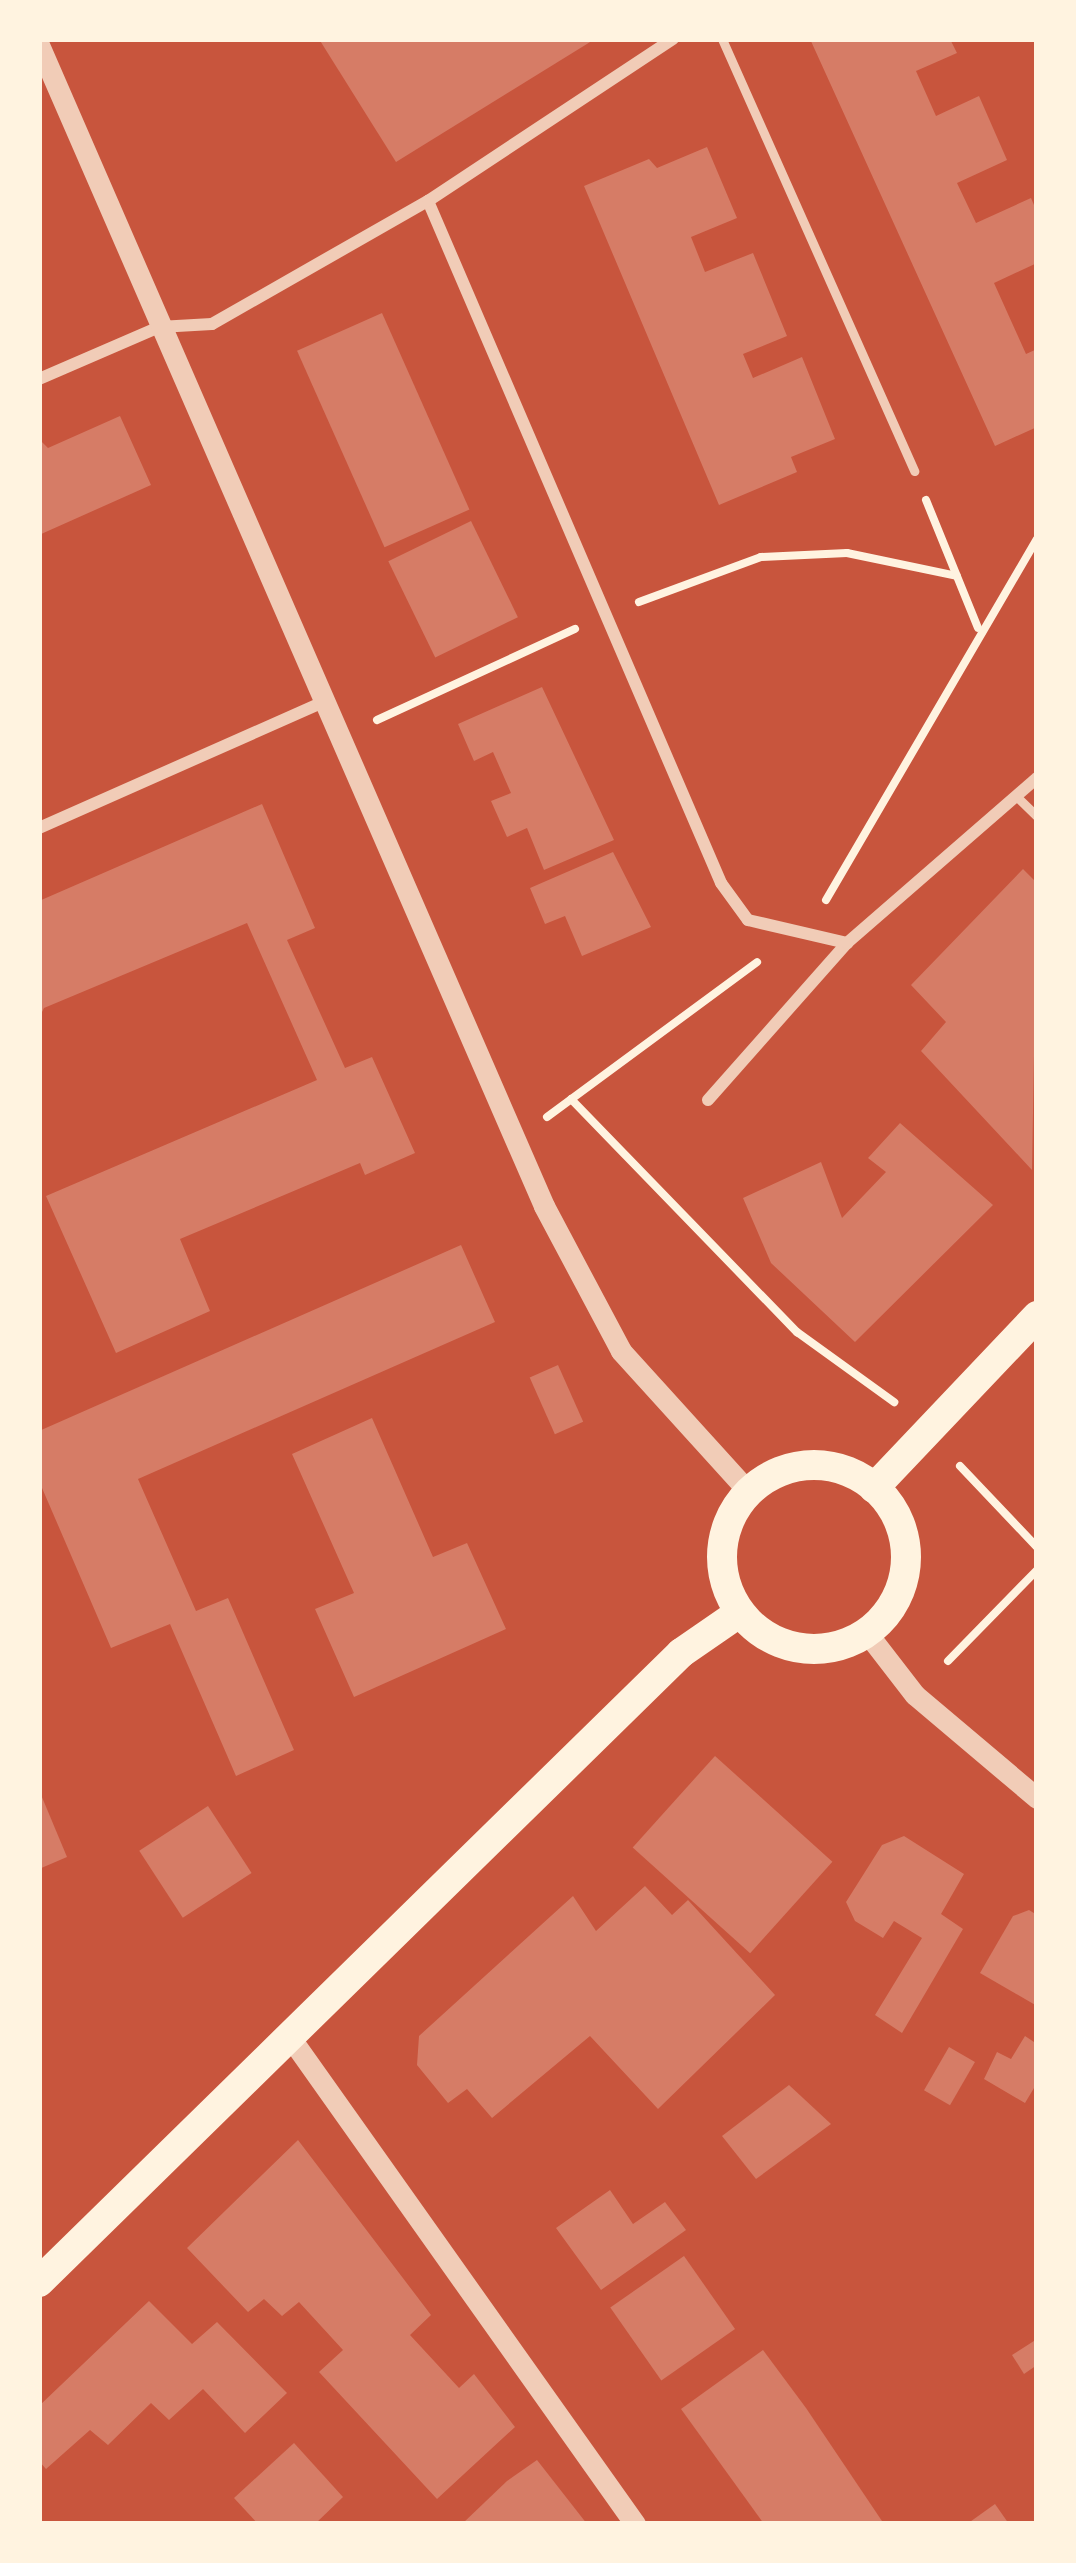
<!DOCTYPE html>
<style>
body{margin:0}
#map{position:relative;width:1076px;height:2563px;overflow:hidden;background:#c8553d;font-family:Montserrat,sans-serif}
div>[style]{position:absolute}
[style*='--x']{left:calc(var(--x)*1px);top:calc(var(--y)*1px);width:calc(var(--w)*1px);rotate:calc(var(--a)*1deg)}
.building>*{inset:0;background:#d67c66;transform-origin:0 0}
.path>*{height:8px;margin:-4px;padding:0 4px;transform-origin:4px;border-radius:4px;background:#fff3e0}
.service>*{height:9px;margin:-4.5px;padding:0 4.5px;transform-origin:4.5px;border-radius:4.5px;background:#f1ccb7}
.minor>*{height:12px;margin:-6px;padding:0 6px;transform-origin:6px;border-radius:6px;background:#f1ccb7}
.tertiary>*{height:21px;margin:-10.5px;padding:0 10.5px;transform-origin:10.5px;border-radius:10.5px;background:#f1ccb7}
.primary>*{height:30px;margin:-15px;padding:0 15px;transform-origin:15px;border-radius:15px;background:#fff3e0}
.primary>.ring{margin:-15px;padding:0;box-sizing:content-box;background:none;border:30px solid #fff3e0;border-radius:50%}
span{translate:-50% -50%;white-space:nowrap;text-align:center;line-height:1.15;-webkit-text-stroke:9px #fff3e0;paint-order:stroke}
.frame{position:absolute;inset:0;border:42px solid #fff3e0;pointer-events:none}
</style>
<div id="map">
<div class="building">
<div style="clip-path:polygon(319px 39px,595px 39px,396px 162px)"></div>
<div style="clip-path:polygon(810px 39px,950px 39px,957px 53px,916px 71px,936px 116px,979px 96px,1007px 160px,957px 183px,976px 223px,1031px 198px,1037px 212px,1037px 263px,994px 283px,1026px 354px,1037px 349px,1037px 427px,995px 446px)"></div>
<div style="clip-path:polygon(707px 147px,737px 218px,691px 237px,705px 272px,753px 253px,787px 336px,743px 354px,753px 378px,802px 357px,835px 439px,791px 457px,797px 472px,719px 505px,584px 186px,649px 159px,657px 168px)"></div>
<div style="left:382px;top:313px;width:215px;height:93px;rotate:66deg"></div>
<div style="clip-path:polygon(120px 416px,151px 485px,39px 535px,39px 439px,48px 448px)"></div>
<div style="left:471px;top:521px;width:107px;height:92px;rotate:64deg"></div>
<div style="clip-path:polygon(542px 687px,614px 840px,544px 870px,527px 828px,507px 837px,491px 801px,511px 793px,493px 752px,474px 761px,458px 724px)"></div>
<div style="clip-path:polygon(262px 804px,315px 928px,287px 940px,345px 1068px,372px 1057px,415px 1153px,365px 1175px,360px 1163px,180px 1239px,210px 1311px,116px 1353px,46px 1196px,317px 1080px,247px 923px,44px 1008px,39px 1018px,39px 901px)"></div>
<div style="clip-path:polygon(613px 852px,651px 927px,582px 956px,565px 916px,545px 924px,530px 888px)"></div>
<div style="clip-path:polygon(1023px 869px,1037px 883px,1032px 1170px,921px 1051px,946px 1022px,911px 985px)"></div>
<div style="clip-path:polygon(900px 1123px,993px 1205px,855px 1342px,771px 1263px,743px 1198px,821px 1162px,842px 1218px,886px 1172px,868px 1158px)"></div>
<div style="clip-path:polygon(461px 1245px,495px 1322px,138px 1479px,196px 1611px,228px 1598px,294px 1750px,236px 1776px,170px 1624px,111px 1648px,39px 1481px,39px 1431px)"></div>
<div style="left:558px;top:1365px;width:62px;height:31px;rotate:66deg"></div>
<div style="clip-path:polygon(372px 1418px,433px 1557px,467px 1543px,506px 1629px,354px 1697px,315px 1609px,354px 1593px,292px 1454px)"></div>
<div style="left:715px;top:1756px;width:158px;height:123px;rotate:42deg"></div>
<div style="clip-path:polygon(39px 1790px,67px 1857px,39px 1869px)"></div>
<div style="left:208px;top:1806px;width:80px;height:82px;rotate:57deg"></div>
<div style="clip-path:polygon(904px 1836px,964px 1874px,941px 1914px,963px 1929px,902px 2033px,875px 2015px,922px 1938px,894px 1921px,883px 1938px,855px 1921px,846px 1902px,882px 1845px)"></div>
<div style="clip-path:polygon(645px 1886px,672px 1915px,688px 1900px,775px 1995px,658px 2109px,590px 2036px,492px 2118px,467px 2089px,448px 2103px,417px 2065px,419px 2036px,573px 1896px,596px 1931px)"></div>
<div style="clip-path:polygon(1029px 1910px,1037px 1915px,1037px 2006px,980px 1973px,1013px 1916px)"></div>
<div style="clip-path:polygon(1025px 2036px,1037px 2044px,1037px 2083px,1025px 2103px,984px 2079px,997px 2052px,1011px 2059px)"></div>
<div style="left:949px;top:2047px;width:30px;height:50px;rotate:30deg"></div>
<div style="clip-path:polygon(789px 2085px,831px 2124px,756px 2179px,722px 2136px)"></div>
<div style="clip-path:polygon(298px 2140px,431px 2315px,410px 2335px,459px 2388px,474px 2374px,515px 2427px,437px 2499px,319px 2372px,343px 2350px,299px 2302px,282px 2316px,264px 2299px,248px 2312px,187px 2248px)"></div>
<div style="clip-path:polygon(610px 2190px,633px 2224px,665px 2202px,686px 2230px,601px 2290px,556px 2228px)"></div>
<div style="left:684px;top:2256px;width:89px;height:90px;rotate:55deg"></div>
<div style="clip-path:polygon(149px 2301px,192px 2344px,217px 2322px,287px 2393px,245px 2433px,203px 2389px,169px 2420px,151px 2403px,108px 2445px,90px 2430px,46px 2469px,39px 2461px,39px 2406px)"></div>
<div style="clip-path:polygon(1037px 2339px,1037px 2365px,1024px 2374px,1012px 2355px)"></div>
<div style="clip-path:polygon(763px 2350px,806px 2408px,884px 2524px,764px 2524px,681px 2409px)"></div>
<div style="clip-path:polygon(294px 2443px,343px 2497px,315px 2524px,258px 2524px,234px 2498px)"></div>
<div style="clip-path:polygon(537px 2460px,587px 2524px,462px 2524px,507px 2481px)"></div>
<div style="clip-path:polygon(995px 2504px,1009px 2524px,967px 2524px)"></div>
</div>
<div class="path">
<div style="--x:926;--y:500;--w:138;--a:67.9"></div>
<div style="--x:639;--y:602;--w:130;--a:-20.2"></div>
<div style="--x:761;--y:557;--w:86;--a:-2.7"></div>
<div style="--x:847;--y:553;--w:112;--a:11.8"></div>
<div style="--x:377;--y:720;--w:218;--a:-24.7"></div>
<div style="--x:826;--y:900;--w:418;--a:-59.7"></div>
<div style="--x:571;--y:1099;--w:325;--a:45.9"></div>
<div style="--x:797;--y:1332;--w:120;--a:35.8"></div>
<div style="--x:547;--y:1117;--w:261;--a:-36.4"></div>
<div style="--x:960;--y:1466;--w:112;--a:46.5"></div>
<div style="--x:948;--y:1661;--w:127;--a:-45.6"></div>
</div>
<div class="service">
<div style="--x:722;--y:39;--w:473;--a:66"></div>
<div style="--x:1017;--y:797;--w:28;--a:44"></div>
</div>
<div class="minor">
<div style="--x:428;--y:201;--w:742;--a:66.75"></div>
<div style="--x:721;--y:883;--w:46;--a:53.9"></div>
<div style="--x:748;--y:920;--w:102;--a:13.1"></div>
<div style="--x:39;--y:379;--w:131;--a:-23.4"></div>
<div style="--x:159;--y:327;--w:53;--a:-3.2"></div>
<div style="--x:212;--y:324;--w:249;--a:-29.7"></div>
<div style="--x:428;--y:201;--w:294;--a:-33.5"></div>
<div style="--x:39;--y:828;--w:311;--a:-23.9"></div>
<div style="--x:708;--y:1100;--w:210;--a:-48.5"></div>
<div style="--x:847;--y:943;--w:252;--a:-41"></div>
</div>
<div class="tertiary">
<div style="--x:39;--y:45;--w:1266;--a:66.49"></div>
<div style="--x:544;--y:1206;--w:164;--a:62"></div>
<div style="--x:621;--y:1351;--w:189;--a:47.8"></div>
<div style="--x:867;--y:1633;--w:78;--a:52.3"></div>
<div style="--x:915;--y:1695;--w:160;--a:40.2"></div>
<div style="--x:287;--y:2033;--w:602;--a:54.67"></div>
</div>
<div class="primary">
<div class="ring" style="left:722px;top:1465px;width:154px;height:154px"></div>
<div style="--x:874;--y:1488;--w:237;--a:-46.5"></div>
<div style="--x:39;--y:2282;--w:899;--a:-44.41"></div>
<div style="--x:681;--y:1653;--w:70;--a:-34.6"></div>
</div>
<div class="frame"></div>
</div>
